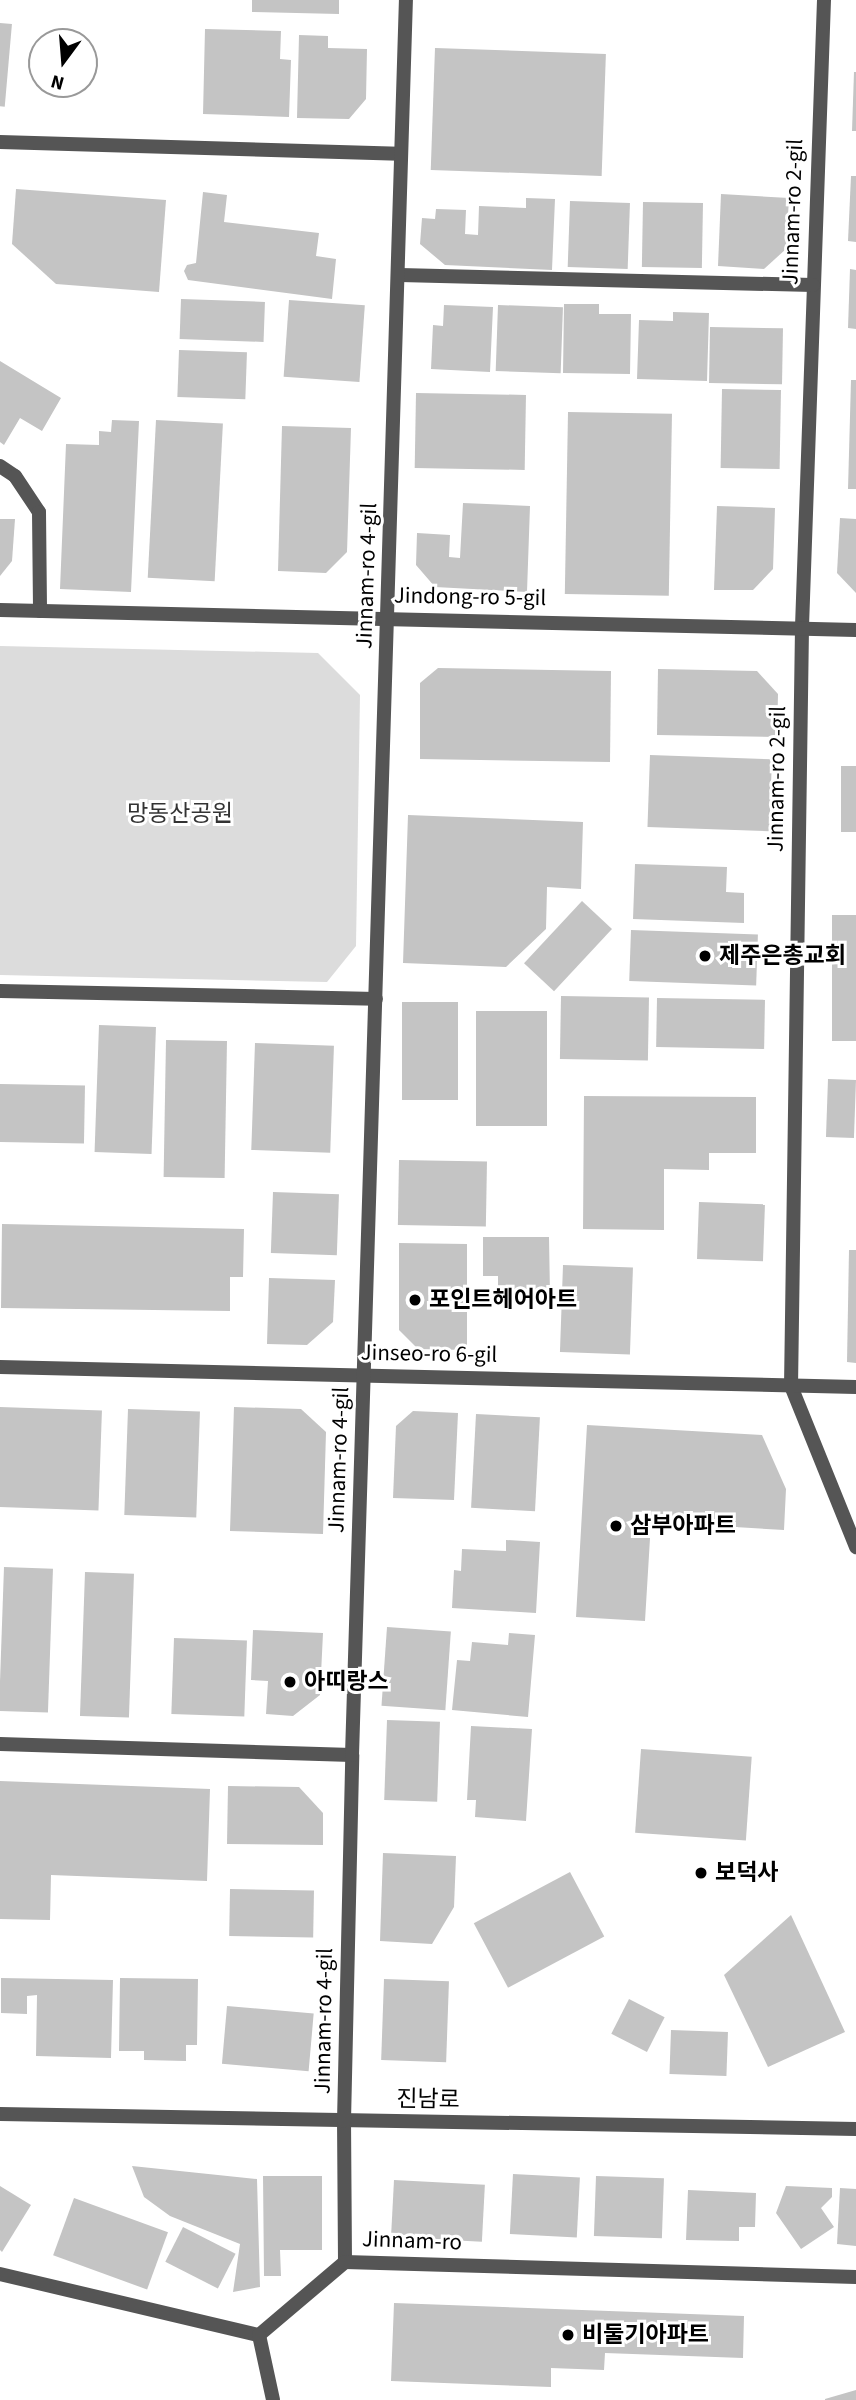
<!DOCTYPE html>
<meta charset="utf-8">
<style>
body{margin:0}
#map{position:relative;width:856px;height:2400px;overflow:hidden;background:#fff;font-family:"Source Sans 3","Noto Sans KR",sans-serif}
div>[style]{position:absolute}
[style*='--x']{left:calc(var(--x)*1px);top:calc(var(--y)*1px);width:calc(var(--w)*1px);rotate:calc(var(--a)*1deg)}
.green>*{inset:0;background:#dcdcdc}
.building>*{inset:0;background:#c4c4c4;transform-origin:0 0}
.street>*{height:14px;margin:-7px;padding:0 7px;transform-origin:7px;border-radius:7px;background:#555}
.dots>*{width:19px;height:19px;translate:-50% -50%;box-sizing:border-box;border:4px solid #fff;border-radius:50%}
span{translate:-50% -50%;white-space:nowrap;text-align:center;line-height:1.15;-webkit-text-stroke:6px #fff;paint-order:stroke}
.street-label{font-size:23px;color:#000}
.park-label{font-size:23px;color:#333}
.poi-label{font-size:23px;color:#000;font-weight:700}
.left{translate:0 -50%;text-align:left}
.north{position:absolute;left:28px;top:28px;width:70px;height:70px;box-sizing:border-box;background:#fff;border:2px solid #999;border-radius:50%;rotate:196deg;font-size:19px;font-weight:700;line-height:28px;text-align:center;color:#000}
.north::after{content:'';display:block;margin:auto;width:24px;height:32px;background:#000;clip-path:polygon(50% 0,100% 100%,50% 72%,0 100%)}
</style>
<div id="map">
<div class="green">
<div style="clip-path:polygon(0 646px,318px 653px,360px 695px,356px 946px,327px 982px,0 975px)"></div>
</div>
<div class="building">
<div style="clip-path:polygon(252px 0,339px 0,339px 14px,252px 12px)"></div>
<div style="left:0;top:23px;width:12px;height:83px;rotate:5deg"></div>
<div style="clip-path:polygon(205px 29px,281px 31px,280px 59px,291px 60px,289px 117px,203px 114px)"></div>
<div style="clip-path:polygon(299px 35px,328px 36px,328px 48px,367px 49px,366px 99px,349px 119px,297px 118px)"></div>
<div style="left:435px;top:48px;width:171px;height:122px;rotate:2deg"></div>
<div style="clip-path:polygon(854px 72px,856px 72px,856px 131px,852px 131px)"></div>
<div style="clip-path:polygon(851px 176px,856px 176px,856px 242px,848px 241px)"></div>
<div style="clip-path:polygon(16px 189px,166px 200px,159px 292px,56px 284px,12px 244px)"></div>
<div style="clip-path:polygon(203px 192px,227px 195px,224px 222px,319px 233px,316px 256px,336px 259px,332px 299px,188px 280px,184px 271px,187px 265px,196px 263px)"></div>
<div style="clip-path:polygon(721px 194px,789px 198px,786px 249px,764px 269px,718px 266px)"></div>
<div style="clip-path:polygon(526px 198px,555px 199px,552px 270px,445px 265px,420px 244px,422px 218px,435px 219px,436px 209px,466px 210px,465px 234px,478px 235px,479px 206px,526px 208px)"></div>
<div style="left:570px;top:201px;width:60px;height:66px;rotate:2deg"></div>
<div style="left:643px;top:202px;width:60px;height:65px;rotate:1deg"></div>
<div style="clip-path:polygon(850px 269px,856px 270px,856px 329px,848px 328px)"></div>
<div style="left:181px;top:299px;width:84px;height:40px;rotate:2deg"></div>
<div style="left:289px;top:300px;width:76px;height:77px;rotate:4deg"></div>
<div style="clip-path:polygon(564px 304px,599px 304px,599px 314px,631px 314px,630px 374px,563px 373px)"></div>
<div style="clip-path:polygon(444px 305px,493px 307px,490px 372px,431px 369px,433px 325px,443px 326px)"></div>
<div style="left:498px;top:305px;width:65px;height:66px;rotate:2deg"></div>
<div style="clip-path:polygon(673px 312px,709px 313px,707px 381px,637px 379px,639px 320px,673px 321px)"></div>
<div style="left:710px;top:327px;width:73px;height:56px;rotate:1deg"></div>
<div style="left:179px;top:350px;width:68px;height:47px;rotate:2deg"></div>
<div style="clip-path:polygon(0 361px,61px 398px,42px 431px,20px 418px,4px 445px,0 442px)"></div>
<div style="clip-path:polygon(851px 380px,856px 380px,856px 489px,848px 489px)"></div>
<div style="left:722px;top:389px;width:59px;height:79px;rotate:1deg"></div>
<div style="left:416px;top:393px;width:110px;height:75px;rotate:1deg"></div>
<div style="left:568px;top:412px;width:104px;height:182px;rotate:1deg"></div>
<div style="clip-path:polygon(112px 420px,139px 421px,131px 592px,60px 589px,66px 444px,99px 445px,99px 431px,111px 432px)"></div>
<div style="left:156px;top:420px;width:67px;height:158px;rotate:3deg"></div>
<div style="clip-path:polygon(282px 426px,351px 428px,347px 552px,326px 573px,278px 571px)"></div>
<div style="clip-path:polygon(463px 503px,530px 506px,527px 592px,435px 587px,416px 565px,417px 533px,450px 535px,449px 557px,460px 558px)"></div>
<div style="clip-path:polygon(717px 506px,775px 508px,773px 569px,753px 590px,714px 590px)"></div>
<div style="clip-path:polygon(840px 518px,856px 519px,856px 593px,837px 573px)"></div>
<div style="clip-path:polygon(0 519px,15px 519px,12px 561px,0 576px)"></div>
<div style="clip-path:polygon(438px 668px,611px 671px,610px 762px,420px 759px,420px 683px)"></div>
<div style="clip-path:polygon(658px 669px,757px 671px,778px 694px,777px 737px,657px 735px)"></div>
<div style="left:650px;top:755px;width:122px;height:72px;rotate:2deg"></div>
<div style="left:841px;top:766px;width:15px;height:66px"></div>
<div style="clip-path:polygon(408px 815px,583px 822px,581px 889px,547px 887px,546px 929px,506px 967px,403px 963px)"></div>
<div style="clip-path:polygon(635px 864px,727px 867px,726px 892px,744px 893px,744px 923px,633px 919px)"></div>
<div style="left:582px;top:901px;width:41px;height:85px;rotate:43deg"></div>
<div style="left:832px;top:915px;width:24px;height:126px"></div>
<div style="left:631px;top:930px;width:127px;height:51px;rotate:2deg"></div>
<div style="left:561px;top:996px;width:88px;height:63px;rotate:1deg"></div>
<div style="left:657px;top:998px;width:108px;height:49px;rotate:1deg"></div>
<div style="left:402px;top:1002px;width:56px;height:98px"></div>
<div style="left:476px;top:1011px;width:71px;height:115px"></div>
<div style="left:99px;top:1025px;width:57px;height:127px;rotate:2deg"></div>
<div style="left:166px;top:1040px;width:61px;height:137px;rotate:1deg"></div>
<div style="left:255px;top:1043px;width:79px;height:107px;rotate:2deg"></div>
<div style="left:828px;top:1079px;width:28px;height:58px;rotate:2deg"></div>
<div style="left:0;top:1084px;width:85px;height:58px;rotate:1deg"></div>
<div style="clip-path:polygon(584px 1096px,756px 1097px,756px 1153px,709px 1153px,709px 1170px,664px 1169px,664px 1230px,583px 1229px)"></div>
<div style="left:399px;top:1160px;width:88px;height:65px;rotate:1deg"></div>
<div style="left:273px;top:1192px;width:66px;height:61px;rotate:2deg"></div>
<div style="left:699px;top:1202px;width:66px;height:57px;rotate:2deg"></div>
<div style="clip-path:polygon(2px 1224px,244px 1229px,243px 1277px,230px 1277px,230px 1311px,1px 1308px)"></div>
<div style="clip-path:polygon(483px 1237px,549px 1237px,550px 1294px,498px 1294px,498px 1276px,483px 1276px)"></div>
<div style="clip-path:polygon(399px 1243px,467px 1244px,467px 1350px,418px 1349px,399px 1330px)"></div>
<div style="clip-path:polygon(849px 1250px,856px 1250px,856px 1363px,847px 1362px)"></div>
<div style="left:563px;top:1265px;width:70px;height:87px;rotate:2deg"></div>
<div style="clip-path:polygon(269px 1278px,335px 1280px,333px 1322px,307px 1345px,267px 1344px)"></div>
<div style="left:0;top:1407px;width:102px;height:100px;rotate:2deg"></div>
<div style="clip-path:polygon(234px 1407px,301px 1409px,326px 1432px,323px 1534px,230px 1531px)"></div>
<div style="left:128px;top:1409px;width:72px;height:106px;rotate:2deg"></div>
<div style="clip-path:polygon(413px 1411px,458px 1413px,454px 1500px,393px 1498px,396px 1426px)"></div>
<div style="left:476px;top:1414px;width:64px;height:94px;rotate:3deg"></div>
<div style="clip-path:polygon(587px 1425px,762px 1435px,786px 1489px,784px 1530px,651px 1522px,645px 1621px,576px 1617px)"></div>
<div style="clip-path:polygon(506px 1540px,540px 1542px,536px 1613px,452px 1608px,454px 1570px,461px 1571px,462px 1549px,506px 1551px)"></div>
<div style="left:4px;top:1567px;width:49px;height:144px;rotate:2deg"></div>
<div style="left:85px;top:1572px;width:49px;height:144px;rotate:2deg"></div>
<div style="left:387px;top:1627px;width:64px;height:79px;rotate:4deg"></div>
<div style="clip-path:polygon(253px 1630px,323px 1633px,320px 1695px,293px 1716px,266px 1714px,268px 1681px,251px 1680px)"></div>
<div style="clip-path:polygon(509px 1633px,535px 1635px,528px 1717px,452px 1710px,457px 1660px,470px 1661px,472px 1642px,508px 1645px)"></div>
<div style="left:174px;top:1638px;width:73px;height:76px;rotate:2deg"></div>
<div style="left:387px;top:1720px;width:53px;height:80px;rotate:2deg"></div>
<div style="clip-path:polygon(471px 1726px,532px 1729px,526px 1821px,475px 1817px,476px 1800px,467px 1800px)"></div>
<div style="left:641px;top:1749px;width:111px;height:84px;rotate:4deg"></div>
<div style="clip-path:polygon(0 1781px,210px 1789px,207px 1881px,51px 1875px,50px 1920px,0 1919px)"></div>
<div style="clip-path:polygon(228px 1786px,299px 1787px,323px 1813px,323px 1845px,227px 1844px)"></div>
<div style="clip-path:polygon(383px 1853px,456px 1856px,454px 1907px,432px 1944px,380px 1941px)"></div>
<div style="left:570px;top:1872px;width:73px;height:109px;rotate:62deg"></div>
<div style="left:230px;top:1889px;width:84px;height:47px;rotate:1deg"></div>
<div style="clip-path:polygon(791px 1915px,845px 2032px,768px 2067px,724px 1975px)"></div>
<div style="clip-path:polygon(1px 1978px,113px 1980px,111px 2058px,36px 2056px,37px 1995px,27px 1996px,27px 2014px,1px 2013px)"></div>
<div style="clip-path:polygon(120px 1978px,198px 1979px,197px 2045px,186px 2045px,186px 2061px,144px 2060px,144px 2051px,119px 2051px)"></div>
<div style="left:384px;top:1979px;width:65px;height:81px;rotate:2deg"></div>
<div style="left:629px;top:1999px;width:40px;height:39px;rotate:27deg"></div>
<div style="left:227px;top:2006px;width:87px;height:58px;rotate:5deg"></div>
<div style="left:671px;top:2030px;width:57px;height:44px;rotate:2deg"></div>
<div style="clip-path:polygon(132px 2166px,257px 2179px,260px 2287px,233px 2292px,240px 2244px,170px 2216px,144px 2197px)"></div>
<div style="left:513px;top:2174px;width:67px;height:60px;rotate:3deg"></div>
<div style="clip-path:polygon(263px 2176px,322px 2176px,322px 2250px,280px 2250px,281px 2276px,264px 2276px)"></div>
<div style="left:596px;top:2176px;width:68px;height:60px;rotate:2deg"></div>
<div style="left:394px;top:2180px;width:91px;height:57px;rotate:3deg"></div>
<div style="clip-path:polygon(0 2186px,31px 2205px,2px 2252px,0 2250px)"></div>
<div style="clip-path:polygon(786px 2186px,832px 2188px,832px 2197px,821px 2208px,834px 2227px,801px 2249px,776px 2213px)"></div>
<div style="clip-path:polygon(840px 2188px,856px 2189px,856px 2246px,837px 2244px)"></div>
<div style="clip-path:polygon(688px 2190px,756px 2193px,755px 2227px,739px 2227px,739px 2241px,686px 2240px)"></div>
<div style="left:74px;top:2198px;width:100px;height:61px;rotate:20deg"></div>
<div style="left:183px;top:2227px;width:59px;height:39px;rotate:27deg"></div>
<div style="clip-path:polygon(394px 2303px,744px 2316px,743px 2358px,605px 2353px,604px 2370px,551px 2368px,551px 2387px,391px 2381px)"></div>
<div style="clip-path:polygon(856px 2390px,856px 2400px,825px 2400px,825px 2399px)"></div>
</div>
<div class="street">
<div style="--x:824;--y:0;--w:628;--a:92.01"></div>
<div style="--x:802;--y:628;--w:758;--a:90.83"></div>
<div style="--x:791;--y:1386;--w:174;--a:68"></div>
<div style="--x:0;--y:142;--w:399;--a:1.7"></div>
<div style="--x:400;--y:275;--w:413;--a:1.4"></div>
<div style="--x:0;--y:466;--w:18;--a:34"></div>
<div style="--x:15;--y:476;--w:43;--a:56.3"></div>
<div style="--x:39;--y:512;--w:99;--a:89.4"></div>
<div style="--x:0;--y:610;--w:856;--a:1.34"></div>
<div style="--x:0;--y:991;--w:376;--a:1.2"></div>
<div style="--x:0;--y:1367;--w:856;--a:1.34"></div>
<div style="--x:0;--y:1744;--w:352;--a:1.8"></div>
<div style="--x:0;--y:2114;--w:856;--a:1"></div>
<div style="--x:345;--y:2262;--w:141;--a:-90.4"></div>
<div style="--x:344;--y:2121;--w:366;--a:-88.7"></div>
<div style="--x:352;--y:1755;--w:1756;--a:-88.24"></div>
<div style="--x:0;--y:2274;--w:266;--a:13.3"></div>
<div style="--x:259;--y:2335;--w:113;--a:-40.3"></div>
<div style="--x:345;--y:2262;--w:511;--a:1.68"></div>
<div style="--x:259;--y:2335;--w:66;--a:77.8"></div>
</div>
<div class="dots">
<div style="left:705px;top:956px;background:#000"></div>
<div style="left:415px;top:1300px;background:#000"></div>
<div style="left:616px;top:1526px;background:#000"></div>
<div style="left:290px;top:1682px;background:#000"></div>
<div style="left:701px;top:1873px;background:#000"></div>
<div style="left:568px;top:2335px;background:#000"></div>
</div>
<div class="street-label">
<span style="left:793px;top:212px;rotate:-88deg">Jinnam-ro 2-gil</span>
<span style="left:367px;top:576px;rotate:-88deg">Jinnam-ro 4-gil</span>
<span style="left:470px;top:597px;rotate:1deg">Jindong-ro 5-gil</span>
<span style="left:777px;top:779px;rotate:-89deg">Jinnam-ro 2-gil</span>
<span style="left:429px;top:1354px;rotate:1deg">Jinseo-ro 6-gil</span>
<span style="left:339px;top:1460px;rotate:-88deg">Jinnam-ro 4-gil</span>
<span style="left:324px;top:2021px;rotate:-89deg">Jinnam-ro 4-gil</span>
<span style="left:428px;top:2100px;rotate:1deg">진남로</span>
<span style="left:412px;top:2241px;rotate:2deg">Jinnam-ro</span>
</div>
<div class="park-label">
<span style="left:180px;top:814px">망동산공원</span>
</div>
<div class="poi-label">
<span class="left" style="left:719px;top:956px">제주은총교회</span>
<span class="left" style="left:429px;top:1300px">포인트헤어아트</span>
<span class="left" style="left:630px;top:1526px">삼부아파트</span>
<span class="left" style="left:304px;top:1682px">아띠랑스</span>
<span class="left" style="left:715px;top:1873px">보덕사</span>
<span class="left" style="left:582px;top:2335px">비둘기아파트</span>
</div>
<div class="north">N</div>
</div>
